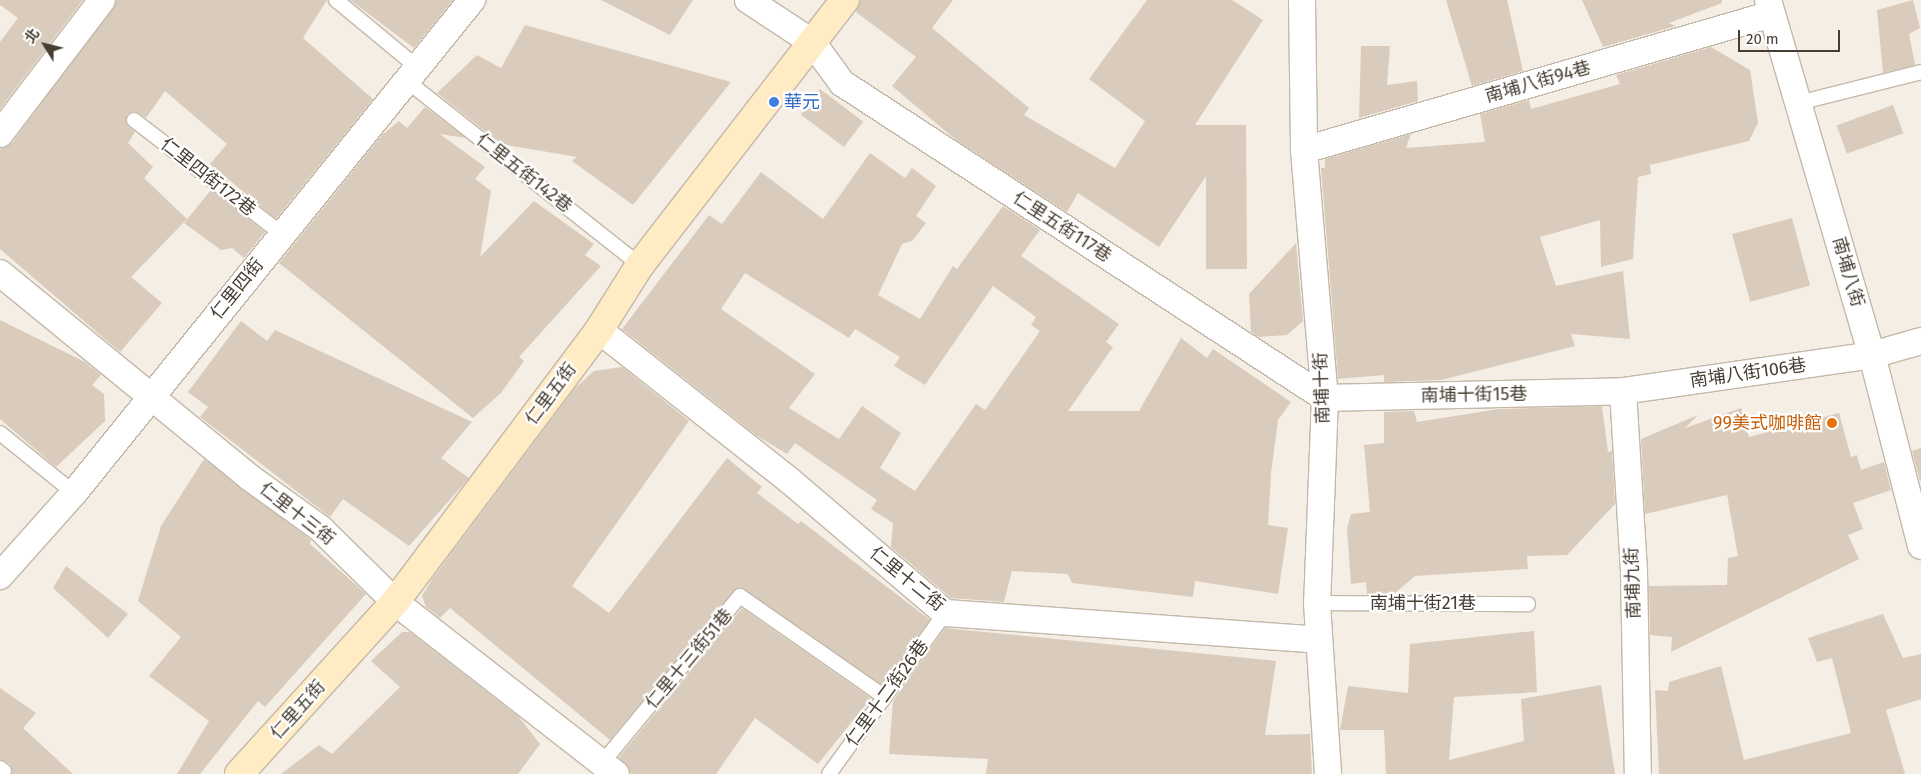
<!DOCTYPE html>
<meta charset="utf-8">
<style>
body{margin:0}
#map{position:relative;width:1921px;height:774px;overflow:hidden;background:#f4eee4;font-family:"Fira Sans","Noto Sans TC",sans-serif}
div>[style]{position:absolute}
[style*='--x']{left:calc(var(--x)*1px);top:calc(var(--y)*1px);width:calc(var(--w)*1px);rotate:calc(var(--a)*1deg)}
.building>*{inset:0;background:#daccbc;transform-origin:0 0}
.roads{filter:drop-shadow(1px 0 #c4b8a9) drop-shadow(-1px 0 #c4b8a9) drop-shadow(0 1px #c4b8a9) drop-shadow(0 -1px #c4b8a9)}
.lane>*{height:14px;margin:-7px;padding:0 7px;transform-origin:7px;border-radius:7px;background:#fff}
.street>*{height:26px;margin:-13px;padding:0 13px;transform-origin:13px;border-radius:13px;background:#fff}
.secondary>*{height:28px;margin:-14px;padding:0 14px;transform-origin:14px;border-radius:14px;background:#ffecc4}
.dots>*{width:14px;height:14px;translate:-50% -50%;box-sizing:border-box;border:2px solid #fff;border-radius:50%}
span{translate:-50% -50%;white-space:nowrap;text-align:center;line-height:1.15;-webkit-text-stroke:4.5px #fff;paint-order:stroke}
.street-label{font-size:18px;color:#473e33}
.shop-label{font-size:18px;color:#366cbe}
.left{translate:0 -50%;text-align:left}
.food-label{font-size:18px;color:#c56008}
.right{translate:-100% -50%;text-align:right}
.north{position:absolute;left:20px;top:20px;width:50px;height:50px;-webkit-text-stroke:4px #fff;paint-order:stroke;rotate:306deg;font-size:14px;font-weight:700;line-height:20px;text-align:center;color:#473e33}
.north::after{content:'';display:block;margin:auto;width:18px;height:22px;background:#473e33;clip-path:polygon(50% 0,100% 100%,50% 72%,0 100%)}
.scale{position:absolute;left:1738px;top:30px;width:102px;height:22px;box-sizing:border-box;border:2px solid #473e33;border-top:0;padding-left:6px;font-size:15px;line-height:18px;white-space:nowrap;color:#473e33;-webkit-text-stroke:4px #fff;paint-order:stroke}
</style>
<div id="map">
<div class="building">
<div style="clip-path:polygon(0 0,83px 0,0 109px,0 42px,18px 18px,0 5px)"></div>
<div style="clip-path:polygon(117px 0,327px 0,303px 38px,373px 99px,276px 219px,210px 164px,227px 144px,165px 91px,146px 118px,136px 111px,127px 114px,126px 124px,135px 132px,128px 143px,153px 167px,144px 178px,187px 219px,131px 277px,162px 303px,120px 352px,0 249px,0 149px,12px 143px)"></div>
<div style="clip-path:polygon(350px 0,453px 0,414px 48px)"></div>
<div style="clip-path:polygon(601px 0,693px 0,670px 35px)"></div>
<div style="clip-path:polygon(860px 0,953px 0,932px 28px,1029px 108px,1024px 115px,1115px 168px,1145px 121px,1089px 79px,1147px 0,1232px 0,1263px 20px,1195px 125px,1246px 125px,1247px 269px,1206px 269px,1206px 176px,1159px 247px,1078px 193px,1067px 212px,956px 140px,892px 86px,916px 57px,856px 12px)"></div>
<div style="clip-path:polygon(1446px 0,1507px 0,1523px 71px,1472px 86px)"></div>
<div style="clip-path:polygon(1582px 0,1722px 0,1722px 3px,1669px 23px,1676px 26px,1603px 47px)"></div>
<div style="clip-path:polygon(1913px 0,1920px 28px,1909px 34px,1915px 65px,1883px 73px,1877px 10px)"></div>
<div style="clip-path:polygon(525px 25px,731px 82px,633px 205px,572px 161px,577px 157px,501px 144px,437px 93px,477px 55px,501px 68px)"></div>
<div style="clip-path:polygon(1361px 46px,1390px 46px,1387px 85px,1417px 81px,1418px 101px,1359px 118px)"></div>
<div style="clip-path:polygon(1711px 47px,1750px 70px,1758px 123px,1749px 141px,1650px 165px,1651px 174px,1638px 177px,1633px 259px,1601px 267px,1600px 220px,1540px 237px,1556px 286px,1623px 271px,1630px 339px,1571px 334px,1575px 346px,1441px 380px,1384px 382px,1384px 375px,1338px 379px,1321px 168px,1325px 168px,1325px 159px,1411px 134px,1406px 148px,1485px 142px,1480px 114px,1529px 100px,1531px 109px,1620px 84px,1616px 75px)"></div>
<div style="left:820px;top:89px;width:54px;height:32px;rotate:37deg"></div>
<div style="left:1893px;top:105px;width:30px;height:60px;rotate:70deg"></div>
<div style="clip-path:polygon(425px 107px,466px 138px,440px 134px,485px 167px,475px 179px,491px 191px,480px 257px,534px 201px,594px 244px,585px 255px,601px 266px,519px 357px,524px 361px,501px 393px,473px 418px,279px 263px,382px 135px,399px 121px,407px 128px)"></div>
<div style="clip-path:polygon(evenodd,870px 153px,905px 178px,912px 168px,936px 186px,916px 216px,926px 223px,912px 241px,902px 244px,878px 295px,920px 319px,953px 266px,957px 269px,1003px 206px,1040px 230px,1021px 256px,1119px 324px,1106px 342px,1113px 347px,1068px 411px,1139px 411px,1181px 338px,1207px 358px,1213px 349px,1291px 402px,1278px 420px,1271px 473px,1268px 525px,1288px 528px,1278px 594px,1195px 581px,1193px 597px,1072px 583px,1068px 574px,1012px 571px,1004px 602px,951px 598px,891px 547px,893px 523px,871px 509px,877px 500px,795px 443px,787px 454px,756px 435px,622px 329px,709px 215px,722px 224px,761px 172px,823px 219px,870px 153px,745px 273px,849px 338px,855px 329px,900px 357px,894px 366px,925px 385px,993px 286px,1036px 317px,1031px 325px,1040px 331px,985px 410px,976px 404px,915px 491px,880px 468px,901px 433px,862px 406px,839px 439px,789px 408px,815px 374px,721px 309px,745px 273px)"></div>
<div style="clip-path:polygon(211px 190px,265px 232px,244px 258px,232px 248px,221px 250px,184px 223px)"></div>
<div style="left:1792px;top:218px;width:70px;height:62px;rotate:75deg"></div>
<div style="clip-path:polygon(1296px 243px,1303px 321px,1287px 335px,1259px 337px,1251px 332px,1249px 294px)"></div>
<div style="clip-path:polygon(0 320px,85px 362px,101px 375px,92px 385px,104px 394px,105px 421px,56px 467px,0 419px)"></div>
<div style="clip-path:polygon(241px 321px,267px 341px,275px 330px,472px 422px,441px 458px,469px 478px,409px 546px,343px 499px,330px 517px,200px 417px,208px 407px,188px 392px)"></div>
<div style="clip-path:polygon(622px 367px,689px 421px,572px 586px,609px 613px,727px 458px,762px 487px,757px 493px,798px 524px,801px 521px,930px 620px,882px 685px,737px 588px,610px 740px,450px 608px,440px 618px,426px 607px,422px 596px,432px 579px,575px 388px,594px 371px)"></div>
<div style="clip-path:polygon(1602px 406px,1608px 452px,1612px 451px,1615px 504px,1567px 555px,1527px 556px,1528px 569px,1415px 576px,1395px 593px,1367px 594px,1366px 582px,1351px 584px,1347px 529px,1351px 514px,1370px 512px,1364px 445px,1384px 443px,1384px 412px,1414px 411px,1417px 422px,1499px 409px)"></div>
<div style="clip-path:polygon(1741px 408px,1749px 437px,1839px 413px,1851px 457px,1857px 455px,1861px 470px,1884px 462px,1891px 490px,1853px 503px,1863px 529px,1848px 535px,1859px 559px,1671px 652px,1672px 637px,1650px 635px,1649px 586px,1727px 585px,1728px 558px,1738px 556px,1727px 495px,1645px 514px,1641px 439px,1698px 415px,1685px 428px)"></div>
<div style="clip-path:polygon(1921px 448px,1921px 480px,1920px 481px,1912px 451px)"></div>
<div style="clip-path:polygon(204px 459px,311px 540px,310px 544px,366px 594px,265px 707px,258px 701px,200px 774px,177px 774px,209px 721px,149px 676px,181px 637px,138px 601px,161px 526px)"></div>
<div style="clip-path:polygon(66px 566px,128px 614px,108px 638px,53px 588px)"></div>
<div style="clip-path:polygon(742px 608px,871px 698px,818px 764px,755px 718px,716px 774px,631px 774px,619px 757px)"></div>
<div style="clip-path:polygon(1883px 614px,1903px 658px,1921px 654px,1921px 699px,1886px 710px,1905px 774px,1659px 774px,1655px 690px,1668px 691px,1669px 682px,1721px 666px,1744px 760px,1851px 733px,1832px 658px,1817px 662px,1808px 638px)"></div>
<div style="clip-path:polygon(945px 628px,1276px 661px,1265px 735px,1310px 734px,1312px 774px,986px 774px,988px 759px,889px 754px,893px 701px)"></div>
<div style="clip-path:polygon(1534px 631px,1537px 692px,1454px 697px,1449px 760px,1524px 741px,1521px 699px,1601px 685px,1615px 774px,1386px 774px,1384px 730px,1340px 730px,1348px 686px,1408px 693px,1410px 644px)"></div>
<div style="clip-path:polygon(402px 632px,410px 632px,519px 717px,540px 744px,518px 774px,281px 774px,319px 745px,332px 754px,400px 687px,371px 661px)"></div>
<div style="clip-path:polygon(0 688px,36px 713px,23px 728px,73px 774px,12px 774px,10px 764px,0 759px)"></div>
</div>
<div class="roads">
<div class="lane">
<div style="--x:336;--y:0;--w:105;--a:39.6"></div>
<div style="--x:407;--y:81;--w:297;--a:38.3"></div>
<div style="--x:1798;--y:103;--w:127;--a:-14.1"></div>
<div style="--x:134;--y:120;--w:187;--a:37.6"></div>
<div style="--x:0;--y:433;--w:95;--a:39"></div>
<div style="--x:1317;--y:603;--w:211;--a:0.3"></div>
<div style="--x:603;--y:762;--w:215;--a:-50.5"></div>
<div style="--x:740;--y:596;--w:173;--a:34.9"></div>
<div style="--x:0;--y:768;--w:5;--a:37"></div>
<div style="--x:829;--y:774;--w:198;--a:-54.2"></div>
</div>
<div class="street">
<div style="--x:748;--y:0;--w:77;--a:33.3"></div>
<div style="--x:812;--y:42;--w:51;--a:53.8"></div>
<div style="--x:842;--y:83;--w:577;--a:33.11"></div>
<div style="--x:1325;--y:398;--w:298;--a:-1.3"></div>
<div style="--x:1623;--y:391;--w:252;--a:-8.2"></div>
<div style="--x:1872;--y:355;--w:51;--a:-15.9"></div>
<div style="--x:1768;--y:0;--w:370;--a:73.7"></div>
<div style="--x:1872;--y:355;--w:197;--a:75.6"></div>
<div style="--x:1302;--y:2;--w:148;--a:89.2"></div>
<div style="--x:1304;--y:150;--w:249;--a:85.2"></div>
<div style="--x:1325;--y:398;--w:205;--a:92.2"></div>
<div style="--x:1317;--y:603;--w:171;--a:86.3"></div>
<div style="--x:0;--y:134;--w:168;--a:-52.7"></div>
<div style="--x:1304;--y:150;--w:487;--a:-16.2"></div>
<div style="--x:0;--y:273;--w:322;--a:39.3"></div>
<div style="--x:249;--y:477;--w:89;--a:35.8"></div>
<div style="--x:321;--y:529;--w:104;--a:44.6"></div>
<div style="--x:395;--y:602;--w:280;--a:37.9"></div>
<div style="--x:599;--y:330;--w:242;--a:38.3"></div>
<div style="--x:789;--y:480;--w:205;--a:40.4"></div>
<div style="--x:945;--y:613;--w:375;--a:4.1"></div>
<div style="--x:1623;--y:391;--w:182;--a:86.5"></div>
<div style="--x:1634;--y:573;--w:201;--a:88.9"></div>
<div style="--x:0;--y:576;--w:111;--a:-48.3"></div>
<div style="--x:74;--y:493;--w:634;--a:-51.09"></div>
</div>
<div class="secondary">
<div style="--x:239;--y:774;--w:232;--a:-47.8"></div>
<div style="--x:395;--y:602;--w:340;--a:-53.1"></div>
<div style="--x:599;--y:330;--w:77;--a:-57.8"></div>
<div style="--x:640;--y:265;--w:335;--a:-52.3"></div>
</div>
</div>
<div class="dots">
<div style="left:774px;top:102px;background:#3f7fe0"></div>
<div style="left:1832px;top:423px;background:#e8710a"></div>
</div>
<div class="street-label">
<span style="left:1538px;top:82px;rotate:-16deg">南埔八街94巷</span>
<span style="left:524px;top:173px;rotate:38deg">仁里五街142巷</span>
<span style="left:208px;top:177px;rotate:38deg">仁里四街172巷</span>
<span style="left:1062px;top:227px;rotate:33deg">仁里五街117巷</span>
<span style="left:1848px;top:272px;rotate:74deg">南埔八街</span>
<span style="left:237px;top:289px;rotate:-51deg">仁里四街</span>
<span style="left:1748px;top:373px;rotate:-8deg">南埔八街106巷</span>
<span style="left:1322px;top:388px;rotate:-92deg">南埔十街</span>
<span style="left:551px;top:394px;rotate:-53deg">仁里五街</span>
<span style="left:1474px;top:395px;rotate:-1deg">南埔十街15巷</span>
<span style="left:297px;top:514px;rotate:38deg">仁里十三街</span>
<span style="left:907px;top:579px;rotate:39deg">仁里十二街</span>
<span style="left:1633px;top:583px;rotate:-92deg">南埔九街</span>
<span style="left:1423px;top:603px">南埔十街21巷</span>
<span style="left:689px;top:659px;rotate:-50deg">仁里十三街51巷</span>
<span style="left:887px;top:693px;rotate:-54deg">仁里十二街26巷</span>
<span style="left:298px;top:710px;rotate:-48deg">仁里五街</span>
</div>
<div class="shop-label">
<span class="left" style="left:784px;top:102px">華元</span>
</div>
<div class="food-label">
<span class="right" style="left:1822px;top:423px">99美式咖啡館</span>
</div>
<div class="north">北</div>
<div class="scale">20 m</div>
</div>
